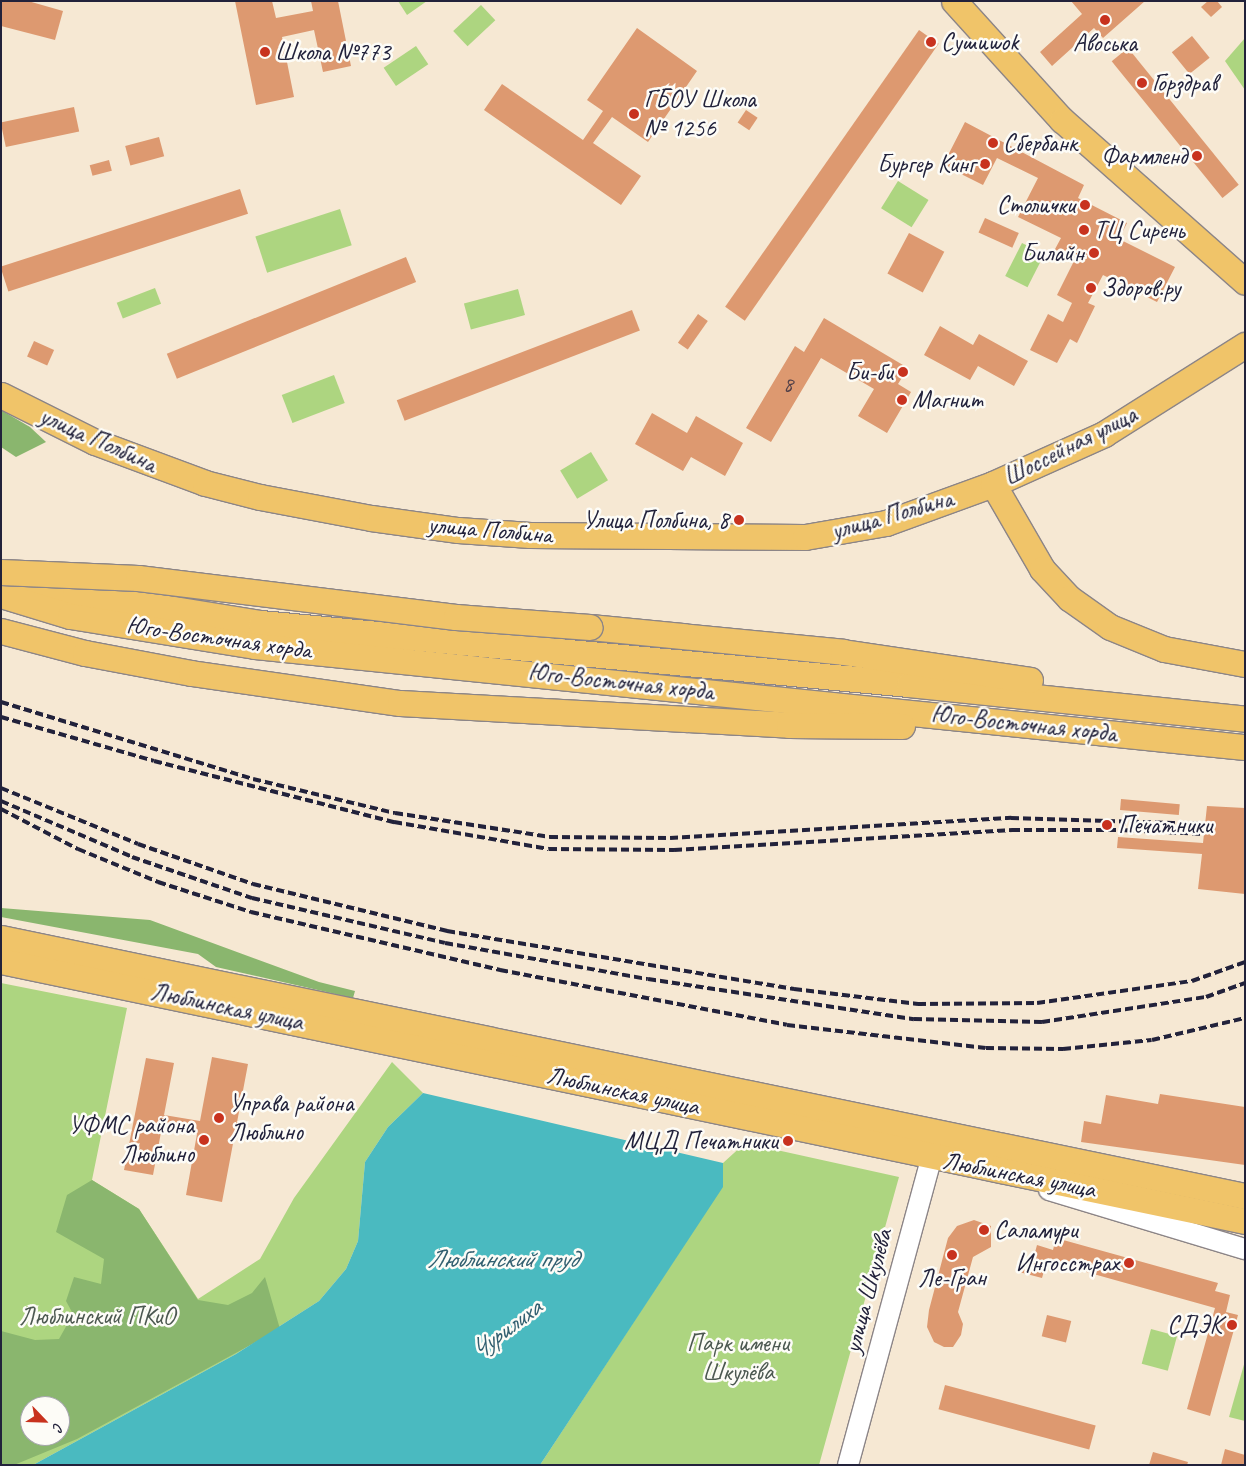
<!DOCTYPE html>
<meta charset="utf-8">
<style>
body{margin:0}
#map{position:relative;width:1246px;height:1466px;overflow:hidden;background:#f6e8d3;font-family:Caveat,sans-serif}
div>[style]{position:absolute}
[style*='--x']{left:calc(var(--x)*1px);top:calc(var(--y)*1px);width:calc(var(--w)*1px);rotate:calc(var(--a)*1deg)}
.green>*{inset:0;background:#add580;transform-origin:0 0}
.forest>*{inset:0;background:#8ab66e}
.water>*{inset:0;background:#4abac0}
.building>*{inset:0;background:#dd9970;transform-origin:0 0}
.roads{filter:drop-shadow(1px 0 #8c8587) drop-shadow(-1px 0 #8c8587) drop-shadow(0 1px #8c8587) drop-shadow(0 -1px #8c8587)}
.minor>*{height:20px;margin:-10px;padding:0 10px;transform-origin:10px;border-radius:10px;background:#fff}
.major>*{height:25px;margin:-12.5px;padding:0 12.5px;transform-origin:12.5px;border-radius:12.5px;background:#f0c469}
.rail>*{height:4px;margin-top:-2px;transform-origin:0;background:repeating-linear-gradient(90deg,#22223b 0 8px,transparent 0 12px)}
.bridges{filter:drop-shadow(1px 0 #8c8587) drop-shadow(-1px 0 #8c8587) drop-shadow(0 1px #8c8587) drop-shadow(0 -1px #8c8587)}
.major-bridge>*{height:25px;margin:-12.5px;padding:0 12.5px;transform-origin:12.5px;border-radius:12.5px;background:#f0c469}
.dots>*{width:14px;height:14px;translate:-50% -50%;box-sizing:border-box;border:2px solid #fdfcf7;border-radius:50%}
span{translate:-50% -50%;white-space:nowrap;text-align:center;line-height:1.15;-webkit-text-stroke:5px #fdfcf7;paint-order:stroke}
.number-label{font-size:22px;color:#514048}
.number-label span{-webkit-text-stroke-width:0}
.poi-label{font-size:25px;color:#22223b}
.left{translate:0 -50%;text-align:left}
.right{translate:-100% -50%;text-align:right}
.street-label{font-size:25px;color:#22223b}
.park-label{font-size:25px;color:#4c5850}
.water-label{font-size:26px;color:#325f70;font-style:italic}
.frame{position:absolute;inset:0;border:2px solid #22223b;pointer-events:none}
.north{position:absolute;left:20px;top:1396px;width:50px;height:50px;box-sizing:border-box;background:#fdfcf7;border:1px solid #a5a5ac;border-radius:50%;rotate:114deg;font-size:14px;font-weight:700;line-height:20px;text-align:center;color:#22223b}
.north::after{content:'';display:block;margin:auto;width:18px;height:22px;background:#c8321e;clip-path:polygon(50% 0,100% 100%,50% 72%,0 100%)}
</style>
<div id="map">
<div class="green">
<div style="clip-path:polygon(398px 1px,427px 1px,407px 15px)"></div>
<div style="left:481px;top:5px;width:21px;height:38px;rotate:47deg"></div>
<div style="clip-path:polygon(1245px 38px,1245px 90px,1225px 61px)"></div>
<div style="left:416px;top:46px;width:22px;height:39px;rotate:56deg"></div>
<div style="left:898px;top:181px;width:36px;height:32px;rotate:32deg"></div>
<div style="left:340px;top:209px;width:38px;height:89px;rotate:72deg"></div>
<div style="left:1022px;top:243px;width:25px;height:37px;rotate:27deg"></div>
<div style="left:155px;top:288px;width:17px;height:41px;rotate:69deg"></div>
<div style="left:518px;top:289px;width:27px;height:56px;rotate:75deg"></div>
<div style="left:334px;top:375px;width:30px;height:56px;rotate:69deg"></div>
<div style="left:591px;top:452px;width:33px;height:36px;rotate:59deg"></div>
<div style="clip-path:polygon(evenodd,1px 983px,127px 1008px,92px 1180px,139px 1209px,198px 1299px,260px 1259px,294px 1198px,392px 1062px,423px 1093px,388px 1127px,365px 1162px,358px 1241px,346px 1269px,319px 1301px,236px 1354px,33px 1465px,1px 1465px,1px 983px,30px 1406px,60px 1406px,60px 1436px,30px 1436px,30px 1406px)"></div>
<div style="clip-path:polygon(745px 1143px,899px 1177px,819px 1465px,540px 1465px,722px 1187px,723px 1163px)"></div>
<div style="left:1151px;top:1329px;width:27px;height:36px;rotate:15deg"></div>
<div style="clip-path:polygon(1245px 1361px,1245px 1421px,1229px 1417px)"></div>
</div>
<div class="forest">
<div style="clip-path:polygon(1px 410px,30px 427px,46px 442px,16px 457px,1px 447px)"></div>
<div style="clip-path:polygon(1px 908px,150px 920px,319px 982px,355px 991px,353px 998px,216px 967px,198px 954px,1px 917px)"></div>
<div style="clip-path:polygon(evenodd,92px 1180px,139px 1209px,198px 1300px,228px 1305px,252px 1293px,265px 1277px,280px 1329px,77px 1439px,14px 1465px,1px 1465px,1px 1331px,35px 1340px,59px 1339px,73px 1314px,66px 1301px,74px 1277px,101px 1284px,104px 1259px,56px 1232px,67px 1195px,92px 1180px,30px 1406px,60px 1406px,60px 1436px,30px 1436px,30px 1406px)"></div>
</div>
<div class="water">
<div style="clip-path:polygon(423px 1093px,723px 1163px,723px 1187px,540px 1465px,33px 1465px,236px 1354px,319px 1301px,346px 1269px,358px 1241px,365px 1162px,388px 1127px)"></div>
</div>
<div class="building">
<div style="clip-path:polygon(1px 1px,28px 1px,63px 11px,55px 40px,1px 26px)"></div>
<div style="clip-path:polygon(235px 1px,272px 1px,276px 18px,313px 11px,311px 1px,338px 1px,351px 66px,323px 72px,314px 30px,282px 37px,294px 97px,256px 105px)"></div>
<div style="clip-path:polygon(1071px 1px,1145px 1px,1103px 38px,1094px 28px,1052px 66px,1040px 52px,1082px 14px)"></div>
<div style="clip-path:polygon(1208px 1px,1217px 1px,1222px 7px,1211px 17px,1201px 7px)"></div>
<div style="clip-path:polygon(637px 28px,697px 71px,648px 142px,612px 117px,593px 143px,641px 176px,621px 205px,484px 110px,502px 84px,583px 140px,603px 111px,587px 100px)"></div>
<div style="left:919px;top:30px;width:24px;height:338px;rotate:35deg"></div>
<div style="left:1192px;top:36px;width:28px;height:26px;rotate:51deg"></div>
<div style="left:1128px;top:48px;width:176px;height:21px;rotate:51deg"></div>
<div style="left:74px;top:107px;width:25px;height:75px;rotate:78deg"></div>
<div style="left:746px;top:110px;width:14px;height:15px;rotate:34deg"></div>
<div style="clip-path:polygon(965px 122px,1084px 185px,1078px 198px,1127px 223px,1119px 239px,1175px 267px,1157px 302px,1103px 275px,1088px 303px,1095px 306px,1077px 343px,1070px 339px,1057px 363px,1030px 350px,1048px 314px,1063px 322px,1072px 303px,1057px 295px,1074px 261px,1054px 251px,1061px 238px,1018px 217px,1038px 178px,997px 158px,983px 185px,943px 165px)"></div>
<div style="left:159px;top:137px;width:20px;height:35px;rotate:75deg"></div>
<div style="left:109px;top:160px;width:11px;height:20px;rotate:75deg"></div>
<div style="left:240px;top:189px;width:26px;height:252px;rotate:72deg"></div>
<div style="left:985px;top:218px;width:37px;height:16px;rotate:24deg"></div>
<div style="left:909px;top:233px;width:40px;height:46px;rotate:28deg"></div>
<div style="left:406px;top:257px;width:27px;height:258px;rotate:68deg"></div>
<div style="left:632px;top:310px;width:22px;height:252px;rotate:69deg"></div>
<div style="left:698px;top:314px;width:12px;height:35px;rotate:35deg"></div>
<div style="clip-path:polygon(824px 318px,908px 368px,898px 384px,911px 392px,887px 433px,858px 416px,874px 389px,821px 358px,771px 442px,746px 428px,795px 346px,804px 352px)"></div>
<div style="clip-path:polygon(940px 326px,973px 345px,979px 334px,1028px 361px,1014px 386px,978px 366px,970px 380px,924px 355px)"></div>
<div style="left:34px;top:341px;width:22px;height:17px;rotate:24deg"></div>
<div style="clip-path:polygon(652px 413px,687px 433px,696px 416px,743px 443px,725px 476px,691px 457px,683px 471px,635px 444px)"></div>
<div style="left:1121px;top:799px;width:59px;height:11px;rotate:5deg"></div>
<div style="clip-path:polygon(1207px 806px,1245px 808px,1245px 894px,1198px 889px,1202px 854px,1117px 848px,1118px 837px,1203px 843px)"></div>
<div style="clip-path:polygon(212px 1057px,248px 1064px,222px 1202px,186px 1195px,197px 1134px,162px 1127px,153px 1175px,124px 1170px,146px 1058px,174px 1063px,164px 1115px,200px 1121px)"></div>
<div style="clip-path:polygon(1160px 1094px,1245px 1107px,1245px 1165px,1081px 1142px,1084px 1121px,1101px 1124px,1106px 1095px,1158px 1104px)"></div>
<div style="clip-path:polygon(974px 1220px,991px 1226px,991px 1247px,973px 1257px,958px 1312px,963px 1324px,961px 1335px,953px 1347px,944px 1347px,934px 1342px,927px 1327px,929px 1310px,948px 1238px,957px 1226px)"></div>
<div style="clip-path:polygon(1056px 1238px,1218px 1283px,1215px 1291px,1230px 1295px,1226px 1312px,1238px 1315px,1210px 1416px,1187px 1409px,1215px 1308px,1047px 1261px,1042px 1278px,1019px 1272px,1023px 1258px,1033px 1260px,1037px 1245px,1053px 1250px)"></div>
<div style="left:1047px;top:1315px;width:25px;height:22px;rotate:14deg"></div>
<div style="left:945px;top:1385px;width:156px;height:25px;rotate:15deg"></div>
<div style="clip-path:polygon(1225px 1449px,1245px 1455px,1245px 1465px,1221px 1465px)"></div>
<div style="clip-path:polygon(1153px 1452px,1188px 1462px,1187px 1465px,1149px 1465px)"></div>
</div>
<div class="roads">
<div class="minor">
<div style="--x:1049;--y:1190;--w:205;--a:16.8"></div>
<div style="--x:848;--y:1465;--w:336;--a:-74.8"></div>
</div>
<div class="major">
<div style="--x:954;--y:1;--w:161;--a:47.8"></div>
<div style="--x:1062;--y:120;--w:244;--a:41.5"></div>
<div style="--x:1;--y:395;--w:105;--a:26.6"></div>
<div style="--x:95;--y:442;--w:117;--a:20.4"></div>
<div style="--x:205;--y:483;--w:57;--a:14.3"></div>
<div style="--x:260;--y:497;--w:113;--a:10.7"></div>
<div style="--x:371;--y:518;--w:88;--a:7.9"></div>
<div style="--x:458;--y:530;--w:72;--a:4"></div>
<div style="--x:530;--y:535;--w:275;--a:0.4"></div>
<div style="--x:805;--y:537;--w:82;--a:-9.8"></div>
<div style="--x:886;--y:523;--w:114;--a:-20"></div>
<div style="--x:993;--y:484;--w:122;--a:-24.2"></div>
<div style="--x:1104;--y:434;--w:167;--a:-32.3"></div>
<div style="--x:993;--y:484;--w:98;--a:60"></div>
<div style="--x:1042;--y:569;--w:40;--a:47"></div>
<div style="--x:1069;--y:598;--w:50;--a:35.3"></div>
<div style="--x:1110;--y:627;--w:58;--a:22.2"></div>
<div style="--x:1164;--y:649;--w:82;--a:10.5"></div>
<div style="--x:22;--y:577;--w:55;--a:16.8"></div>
<div style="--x:75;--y:593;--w:188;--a:9.2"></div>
<div style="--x:261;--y:623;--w:651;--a:5.38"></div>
<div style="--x:909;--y:684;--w:338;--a:5.9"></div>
<div style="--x:1;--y:595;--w:72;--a:16.9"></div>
<div style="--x:70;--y:616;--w:187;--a:9.2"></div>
<div style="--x:255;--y:646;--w:995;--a:5.83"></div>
<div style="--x:590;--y:627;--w:254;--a:5.6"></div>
<div style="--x:843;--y:652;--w:189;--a:8.5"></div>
<div style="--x:1;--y:631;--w:87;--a:14.7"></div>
<div style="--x:85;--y:653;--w:108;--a:10.7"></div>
<div style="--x:191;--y:673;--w:211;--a:8.2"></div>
<div style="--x:400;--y:703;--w:390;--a:3.2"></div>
<div style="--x:789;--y:725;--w:113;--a:0.5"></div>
<div style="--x:1;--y:938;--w:1270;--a:11.72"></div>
<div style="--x:1;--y:961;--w:1271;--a:11.81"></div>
</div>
</div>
<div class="rail">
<div style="--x:1;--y:702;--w:264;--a:17"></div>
<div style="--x:253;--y:779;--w:146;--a:13.5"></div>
<div style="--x:395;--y:813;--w:157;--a:8.8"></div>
<div style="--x:550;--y:837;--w:120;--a:0.5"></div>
<div style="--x:670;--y:838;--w:342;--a:-3.4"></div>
<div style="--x:1011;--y:818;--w:194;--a:1.8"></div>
<div style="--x:1;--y:717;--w:159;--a:16"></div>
<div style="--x:154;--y:761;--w:248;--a:14.3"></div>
<div style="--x:394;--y:822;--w:157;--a:9.9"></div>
<div style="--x:549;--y:849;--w:125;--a:0.5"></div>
<div style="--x:674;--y:850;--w:339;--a:-3.4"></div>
<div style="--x:1012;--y:830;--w:108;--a:0"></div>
<div style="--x:1120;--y:830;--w:84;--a:2.7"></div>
<div style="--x:1;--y:788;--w:148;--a:22.2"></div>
<div style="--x:138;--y:844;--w:122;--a:19.2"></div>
<div style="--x:253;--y:884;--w:200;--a:13.6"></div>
<div style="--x:447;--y:931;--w:352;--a:9.5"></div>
<div style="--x:794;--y:989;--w:125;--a:6.9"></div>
<div style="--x:918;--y:1004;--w:119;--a:-0.5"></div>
<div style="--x:1037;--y:1003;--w:157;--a:-8.1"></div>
<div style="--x:1192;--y:981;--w:56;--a:-19.7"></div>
<div style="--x:1;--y:801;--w:142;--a:23.1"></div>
<div style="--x:132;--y:857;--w:127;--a:18.9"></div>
<div style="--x:252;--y:898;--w:198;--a:13.1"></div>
<div style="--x:445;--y:943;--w:206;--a:10.1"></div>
<div style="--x:648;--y:979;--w:269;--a:8.6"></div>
<div style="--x:914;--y:1019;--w:128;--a:1.3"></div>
<div style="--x:1042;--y:1022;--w:166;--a:-8.7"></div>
<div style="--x:1206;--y:997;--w:41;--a:-19.7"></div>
<div style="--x:1;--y:809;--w:87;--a:27.5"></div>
<div style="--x:78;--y:849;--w:87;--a:22.4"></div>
<div style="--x:158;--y:882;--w:98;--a:17.9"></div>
<div style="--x:251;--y:912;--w:256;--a:13.1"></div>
<div style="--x:500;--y:970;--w:292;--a:10.8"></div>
<div style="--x:787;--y:1025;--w:200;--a:6.6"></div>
<div style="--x:986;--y:1048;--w:77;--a:0.7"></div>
<div style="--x:1063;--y:1049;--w:89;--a:-5.8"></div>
<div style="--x:1152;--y:1040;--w:96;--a:-13.3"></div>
</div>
<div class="bridges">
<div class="major-bridge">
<div style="--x:1;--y:572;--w:137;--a:2.5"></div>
<div style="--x:138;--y:578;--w:320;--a:7"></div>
<div style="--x:456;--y:617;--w:134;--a:4.3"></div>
</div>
</div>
<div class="dots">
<div style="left:1105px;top:20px;background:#c8321e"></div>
<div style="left:931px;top:42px;background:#c8321e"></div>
<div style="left:265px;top:52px;background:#c8321e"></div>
<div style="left:1142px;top:83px;background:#c8321e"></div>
<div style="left:634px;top:114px;background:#c8321e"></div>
<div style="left:993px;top:143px;background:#c8321e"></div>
<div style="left:1197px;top:156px;background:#c8321e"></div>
<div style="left:985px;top:164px;background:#c8321e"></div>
<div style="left:1085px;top:205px;background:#c8321e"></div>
<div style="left:1084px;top:230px;background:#c8321e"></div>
<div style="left:1094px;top:253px;background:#c8321e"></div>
<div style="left:1091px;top:288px;background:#c8321e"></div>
<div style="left:903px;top:372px;background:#c8321e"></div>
<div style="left:902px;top:400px;background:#c8321e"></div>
<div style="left:739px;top:520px;background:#c8321e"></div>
<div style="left:1107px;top:825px;background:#c8321e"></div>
<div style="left:219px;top:1118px;background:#c8321e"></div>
<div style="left:204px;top:1140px;background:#c8321e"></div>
<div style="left:788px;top:1141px;background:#c8321e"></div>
<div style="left:984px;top:1230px;background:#c8321e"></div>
<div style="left:952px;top:1255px;background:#c8321e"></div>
<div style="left:1129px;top:1263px;background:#c8321e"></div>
<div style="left:1232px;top:1325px;background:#c8321e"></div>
</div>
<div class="number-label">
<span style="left:788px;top:385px">8</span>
</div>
<div class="poi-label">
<span class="left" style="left:941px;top:42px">Сушиwok</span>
<span style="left:1105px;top:43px">Авоська</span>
<span class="left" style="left:275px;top:52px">Школа №773</span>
<span class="left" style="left:1152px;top:83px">Горздрав</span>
<span class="left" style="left:644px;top:114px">ГБОУ Школа<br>№ 1256</span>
<span class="left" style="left:1003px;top:143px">Сбербанк</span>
<span class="right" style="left:1187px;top:156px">Фармленд</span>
<span class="right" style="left:975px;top:164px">Бургер Кинг</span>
<span class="right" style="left:1075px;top:205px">Столички</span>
<span class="left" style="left:1094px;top:230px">ТЦ Сирень</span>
<span class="right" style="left:1084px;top:253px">Билайн</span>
<span class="left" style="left:1101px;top:288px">Здоров.ру</span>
<span class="right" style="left:893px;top:372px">Би-би</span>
<span class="left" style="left:912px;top:400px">Магнит</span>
<span class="right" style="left:729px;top:520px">Улица Полбина, 8</span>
<span class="left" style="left:1118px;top:825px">Печатники</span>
<span class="left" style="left:229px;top:1118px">Управа района<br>Люблино</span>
<span class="right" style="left:194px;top:1140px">УФМС района<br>Люблино</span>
<span class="right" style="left:778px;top:1141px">МЦД Печатники</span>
<span class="left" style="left:994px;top:1230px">Саламури</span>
<span class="right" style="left:1119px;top:1263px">Ингосстрах</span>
<span style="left:952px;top:1278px">Ле-Гран</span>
<span class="right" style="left:1222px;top:1325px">СДЭК</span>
</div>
<div class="street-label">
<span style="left:98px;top:440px;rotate:24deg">улица Полбина</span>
<span style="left:1070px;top:446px;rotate:-27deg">Шоссейная улица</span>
<span style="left:892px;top:515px;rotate:-16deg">улица Полбина</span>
<span style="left:490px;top:530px;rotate:5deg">улица Полбина</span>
<span style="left:219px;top:638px;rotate:8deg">Юго-Восточная хорда</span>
<span style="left:621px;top:682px;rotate:6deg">Юго-Восточная хорда</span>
<span style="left:1024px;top:724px;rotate:6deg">Юго-Восточная хорда</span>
<span style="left:227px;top:1007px;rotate:12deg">Люблинская улица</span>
<span style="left:623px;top:1091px;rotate:12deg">Люблинская улица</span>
<span style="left:1019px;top:1175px;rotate:11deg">Люблинская улица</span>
<span style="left:868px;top:1291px;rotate:-75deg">улица Шкулёва</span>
</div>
<div class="park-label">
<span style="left:97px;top:1316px">Люблинский ПКиО</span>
<span style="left:738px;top:1358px">Парк имени<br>Шкулёва</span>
</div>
<div class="water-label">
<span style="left:502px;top:1259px">Люблинский пруд</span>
<span style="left:506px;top:1329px;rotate:-37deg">Чурилиха</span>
</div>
<div class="frame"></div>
<div class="north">С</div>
</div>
